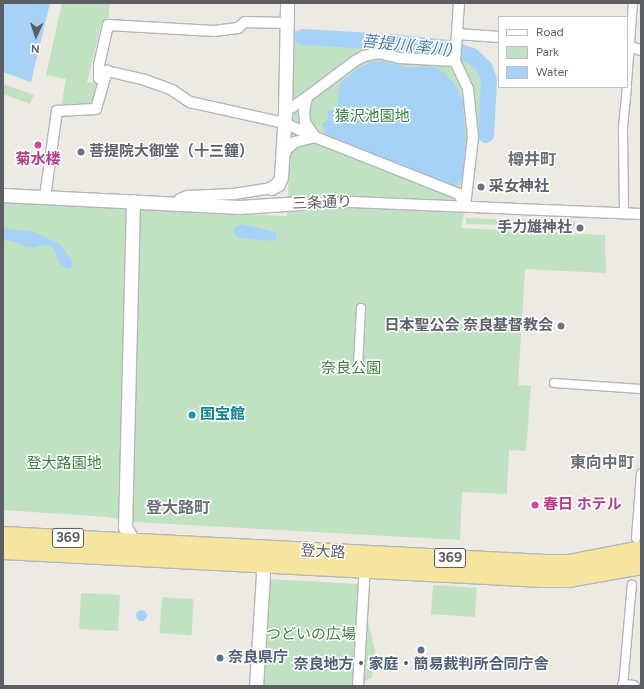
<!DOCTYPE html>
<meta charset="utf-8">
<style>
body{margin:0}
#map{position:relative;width:644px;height:689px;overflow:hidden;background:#eceae2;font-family:Figtree,"Noto Sans JP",sans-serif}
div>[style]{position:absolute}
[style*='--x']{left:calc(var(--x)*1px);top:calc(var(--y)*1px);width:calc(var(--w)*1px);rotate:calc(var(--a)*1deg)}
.green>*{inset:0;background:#c1e2c2;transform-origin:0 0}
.water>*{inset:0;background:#a7d2f7}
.round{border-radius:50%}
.river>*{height:16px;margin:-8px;padding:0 8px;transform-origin:8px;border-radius:8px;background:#a7d2f7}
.roads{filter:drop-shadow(1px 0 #b3b5b9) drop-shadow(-1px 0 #b3b5b9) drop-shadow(0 1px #b3b5b9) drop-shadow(0 -1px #b3b5b9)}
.pedestrian>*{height:8px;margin:-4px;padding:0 4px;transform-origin:4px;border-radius:4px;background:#fff}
.minor>*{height:10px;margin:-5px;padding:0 5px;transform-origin:5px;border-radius:5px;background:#fff}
.tertiary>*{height:13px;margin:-6.5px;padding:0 6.5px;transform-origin:6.5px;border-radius:6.5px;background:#fff}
.trunk>*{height:17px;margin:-8.5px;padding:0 8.5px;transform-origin:8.5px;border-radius:8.5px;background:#f6e59f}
.dots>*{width:11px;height:11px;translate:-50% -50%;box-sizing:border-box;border:2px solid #fff;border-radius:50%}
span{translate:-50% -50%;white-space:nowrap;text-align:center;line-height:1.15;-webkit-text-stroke:3px #fff;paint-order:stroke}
.shield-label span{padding:1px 3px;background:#fff;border:1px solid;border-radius:3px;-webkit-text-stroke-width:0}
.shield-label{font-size:14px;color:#5b5e62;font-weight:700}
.park-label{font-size:15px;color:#3c8041}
.worship-label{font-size:15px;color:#5b616d;font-weight:700}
.left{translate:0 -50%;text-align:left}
.right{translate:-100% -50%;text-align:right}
.hotel-label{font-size:15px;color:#b23c85;font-weight:700}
.street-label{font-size:15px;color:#5b5e62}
.culture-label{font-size:15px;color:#0d838f;font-weight:700}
.service-label{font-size:15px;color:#4e5e75;font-weight:700}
.water-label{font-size:16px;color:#4a79b0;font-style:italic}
.neighbourhood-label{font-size:16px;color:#6c7074;font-weight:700}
.frame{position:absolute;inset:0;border:4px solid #5b5e62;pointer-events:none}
.legend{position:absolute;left:498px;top:16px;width:130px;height:72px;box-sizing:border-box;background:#fff;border:1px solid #bdbfc0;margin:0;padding:5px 7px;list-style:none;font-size:12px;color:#5b5e62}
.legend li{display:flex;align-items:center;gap:8px;height:20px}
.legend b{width:20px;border:1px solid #bdbfc0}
.north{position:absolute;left:16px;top:16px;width:40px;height:40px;-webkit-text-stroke:3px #fff;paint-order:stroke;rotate:183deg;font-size:11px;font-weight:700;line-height:16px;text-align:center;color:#5b5e62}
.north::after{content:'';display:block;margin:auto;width:14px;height:18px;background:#5b5e62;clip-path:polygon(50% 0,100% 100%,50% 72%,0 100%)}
</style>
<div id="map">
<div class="green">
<div style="clip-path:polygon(62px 3px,110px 3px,108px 22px,102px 22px,87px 82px,98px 84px,95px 102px,91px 107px,61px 108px,66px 79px,46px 75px)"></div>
<div style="clip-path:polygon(295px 30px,453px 45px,475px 56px,483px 62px,490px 75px,491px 81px,488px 139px,478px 137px,472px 200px,464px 212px,461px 228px,605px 235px,606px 273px,525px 269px,518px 385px,531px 386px,526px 451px,509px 450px,507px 494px,462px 492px,460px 540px,133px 522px,108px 517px,3px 510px,3px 203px,287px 216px)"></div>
<div style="clip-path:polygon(3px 84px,34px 95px,30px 104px,3px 94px)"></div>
<div style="clip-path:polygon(466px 218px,514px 220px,515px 225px,466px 224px)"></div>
<div style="left:524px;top:220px;width:51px;height:7px;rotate:2deg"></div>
<div style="clip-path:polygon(269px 579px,359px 584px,358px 599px,370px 598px,368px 621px,375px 651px,372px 678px,362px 682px,362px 686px,263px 686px)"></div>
<div style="left:433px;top:585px;width:44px;height:29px;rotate:4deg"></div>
<div style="left:81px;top:593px;width:39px;height:36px;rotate:3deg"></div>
<div style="left:162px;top:597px;width:32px;height:36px;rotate:4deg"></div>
</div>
<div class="water">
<div style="clip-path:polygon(3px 3px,50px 3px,31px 82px,3px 72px)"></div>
<div style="clip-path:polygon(379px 61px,388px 62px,406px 67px,436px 67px,445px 73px,457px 87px,463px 102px,466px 149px,462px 178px,458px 184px,451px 187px,326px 135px,322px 123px,328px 120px,328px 112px,339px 105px,338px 89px,343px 80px,361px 67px,371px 62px)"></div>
<div style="clip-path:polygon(241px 224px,276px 232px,277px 238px,274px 241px,241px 238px,235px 235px,233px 231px,234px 228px)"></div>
<div style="clip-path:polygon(3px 228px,34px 232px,60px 244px,71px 259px,73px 267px,68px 269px,60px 264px,55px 251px,51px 246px,44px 245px,34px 248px,26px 247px,14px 242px,3px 239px)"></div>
<div class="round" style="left:135.5px;top:609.5px;width:11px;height:11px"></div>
</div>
<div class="river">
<div style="--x:303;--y:37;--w:87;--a:3.3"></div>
<div style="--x:390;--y:42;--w:59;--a:5.8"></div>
<div style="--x:449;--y:48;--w:24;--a:19"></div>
<div style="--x:472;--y:56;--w:18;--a:43"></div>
<div style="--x:485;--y:68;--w:13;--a:72"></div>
<div style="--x:489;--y:80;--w:55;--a:93.1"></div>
</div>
<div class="roads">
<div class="pedestrian">
<div style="--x:627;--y:82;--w:79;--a:-85.7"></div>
<div style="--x:624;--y:213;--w:86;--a:-90.7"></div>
<div style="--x:623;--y:127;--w:40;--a:-84.3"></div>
<div style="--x:358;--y:365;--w:57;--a:-87"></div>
<div style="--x:554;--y:383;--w:87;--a:3.9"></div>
<div style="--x:636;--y:538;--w:65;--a:-85.6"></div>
<div style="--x:623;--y:686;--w:102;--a:-85"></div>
</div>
<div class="minor">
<div style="--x:459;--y:3;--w:58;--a:93.9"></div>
<div style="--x:455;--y:61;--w:31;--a:65"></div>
<div style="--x:468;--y:89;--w:48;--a:84.1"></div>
<div style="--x:473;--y:137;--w:69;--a:96.6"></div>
<div style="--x:457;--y:34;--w:42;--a:4.1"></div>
<div style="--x:627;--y:46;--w:15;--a:16"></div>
<div style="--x:103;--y:81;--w:5;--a:-143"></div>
<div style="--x:99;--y:78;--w:13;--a:-90"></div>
<div style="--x:99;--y:65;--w:41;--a:-77.3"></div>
<div style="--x:108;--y:25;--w:106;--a:3.2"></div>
<div style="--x:214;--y:31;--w:24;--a:-7"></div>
<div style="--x:238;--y:28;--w:9;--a:-41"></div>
<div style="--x:245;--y:22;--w:42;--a:1.4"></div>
<div style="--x:285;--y:112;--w:27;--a:-34"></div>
<div style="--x:283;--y:158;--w:10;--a:-66"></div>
<div style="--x:287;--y:149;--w:11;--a:-41"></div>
<div style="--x:295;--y:142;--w:21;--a:-14"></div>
<div style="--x:315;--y:137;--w:18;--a:-124"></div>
<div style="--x:305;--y:122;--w:10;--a:-96"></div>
<div style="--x:304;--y:112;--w:15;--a:-79"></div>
<div style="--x:307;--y:97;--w:60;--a:-36.9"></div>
<div style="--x:355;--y:61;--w:10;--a:-29"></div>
<div style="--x:364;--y:56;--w:14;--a:-12"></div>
<div style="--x:378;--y:53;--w:22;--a:13"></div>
<div style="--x:399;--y:58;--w:56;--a:3.1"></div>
<div style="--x:45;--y:197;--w:87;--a:-82.1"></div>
<div style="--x:57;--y:111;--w:39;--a:-3"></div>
<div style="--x:96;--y:109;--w:40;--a:-74"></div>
<div style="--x:107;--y:71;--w:39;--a:13"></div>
<div style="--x:145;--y:80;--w:29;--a:20"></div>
<div style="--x:172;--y:90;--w:22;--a:34"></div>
<div style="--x:190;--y:102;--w:96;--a:12.6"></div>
<div style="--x:284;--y:123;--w:34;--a:24"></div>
<div style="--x:315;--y:137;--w:155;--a:21.6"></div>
<div style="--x:459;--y:194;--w:13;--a:63"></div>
<div style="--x:177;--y:203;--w:5;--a:-53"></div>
<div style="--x:180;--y:199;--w:8;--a:-23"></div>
<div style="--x:187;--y:196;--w:47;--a:-2.4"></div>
<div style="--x:234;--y:194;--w:37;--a:-9"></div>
<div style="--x:300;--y:203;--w:52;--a:-1.1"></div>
<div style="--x:352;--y:202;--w:289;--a:2.4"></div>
<div style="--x:623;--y:685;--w:11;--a:5"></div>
<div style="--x:358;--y:686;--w:122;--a:-86.7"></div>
</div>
<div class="tertiary">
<div style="--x:271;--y:188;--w:8;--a:-30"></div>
<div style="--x:278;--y:184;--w:8;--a:-67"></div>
<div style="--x:281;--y:177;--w:65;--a:-86.5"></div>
<div style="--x:285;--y:112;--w:109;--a:-88.9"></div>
<div style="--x:3;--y:195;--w:237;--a:2.9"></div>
<div style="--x:240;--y:207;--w:60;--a:-3.8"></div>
<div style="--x:133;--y:201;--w:326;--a:91.4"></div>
<div style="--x:125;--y:527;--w:16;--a:60"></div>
<div style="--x:133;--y:541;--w:7;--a:90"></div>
<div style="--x:256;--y:686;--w:110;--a:-86.4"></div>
<div style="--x:263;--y:576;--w:22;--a:-93"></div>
</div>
<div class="trunk">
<div style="--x:3;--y:535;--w:542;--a:2.96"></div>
<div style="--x:544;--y:563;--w:24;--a:0"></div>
<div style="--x:568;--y:563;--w:74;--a:-10.9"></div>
<div style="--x:3;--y:550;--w:541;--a:2.97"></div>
<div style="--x:543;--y:578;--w:26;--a:0"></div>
<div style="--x:569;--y:578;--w:73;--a:-10.2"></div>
</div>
</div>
<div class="dots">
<div style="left:38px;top:145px;background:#d1479c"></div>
<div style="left:81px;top:152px;background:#6b7280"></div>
<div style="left:481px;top:187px;background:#6b7280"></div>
<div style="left:580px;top:228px;background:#6b7280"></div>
<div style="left:561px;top:326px;background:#6b7280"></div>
<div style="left:192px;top:415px;background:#0f9aa8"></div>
<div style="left:535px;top:505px;background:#d1479c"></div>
<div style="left:421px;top:650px;background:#5c6f8a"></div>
<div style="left:220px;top:658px;background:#5c6f8a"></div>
</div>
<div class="shield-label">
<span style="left:68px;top:538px">369</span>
<span style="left:450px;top:558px">369</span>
</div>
<div class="park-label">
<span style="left:372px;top:117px">猿沢池園地</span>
<span style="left:351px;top:369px">奈良公園</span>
<span style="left:64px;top:464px">登大路園地</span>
<span style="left:311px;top:635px">つどいの広場</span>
</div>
<div class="worship-label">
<span class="left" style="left:89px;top:152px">菩提院大御堂（十三鐘）</span>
<span class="left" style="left:489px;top:187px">采女神社</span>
<span class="right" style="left:572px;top:228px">手力雄神社</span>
<span class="right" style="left:553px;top:326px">日本聖公会 奈良基督教会</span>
</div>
<div class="hotel-label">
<span style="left:38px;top:160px">菊水楼</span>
<span class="left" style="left:543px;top:505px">春日 ホテル</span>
</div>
<div class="street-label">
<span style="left:322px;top:203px;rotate:-2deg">三条通り</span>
<span style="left:323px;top:552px;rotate:3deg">登大路</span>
</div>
<div class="culture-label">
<span class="left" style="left:200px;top:415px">国宝館</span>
</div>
<div class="service-label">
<span class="left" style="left:228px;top:658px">奈良県庁</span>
<span style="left:421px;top:665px">奈良地方・家庭・簡易裁判所合同庁舎</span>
</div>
<div class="water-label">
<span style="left:407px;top:46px;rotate:6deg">菩提川(率川)</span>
</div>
<div class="neighbourhood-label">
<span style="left:532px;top:160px">樽井町</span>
<span style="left:602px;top:463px">東向中町</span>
<span style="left:178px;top:508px">登大路町</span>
</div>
<div class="frame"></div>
<ul class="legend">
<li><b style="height:5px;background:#fff"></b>Road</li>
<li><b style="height:11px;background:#c1e2c2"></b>Park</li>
<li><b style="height:11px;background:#a7d2f7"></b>Water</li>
</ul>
<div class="north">N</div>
</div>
